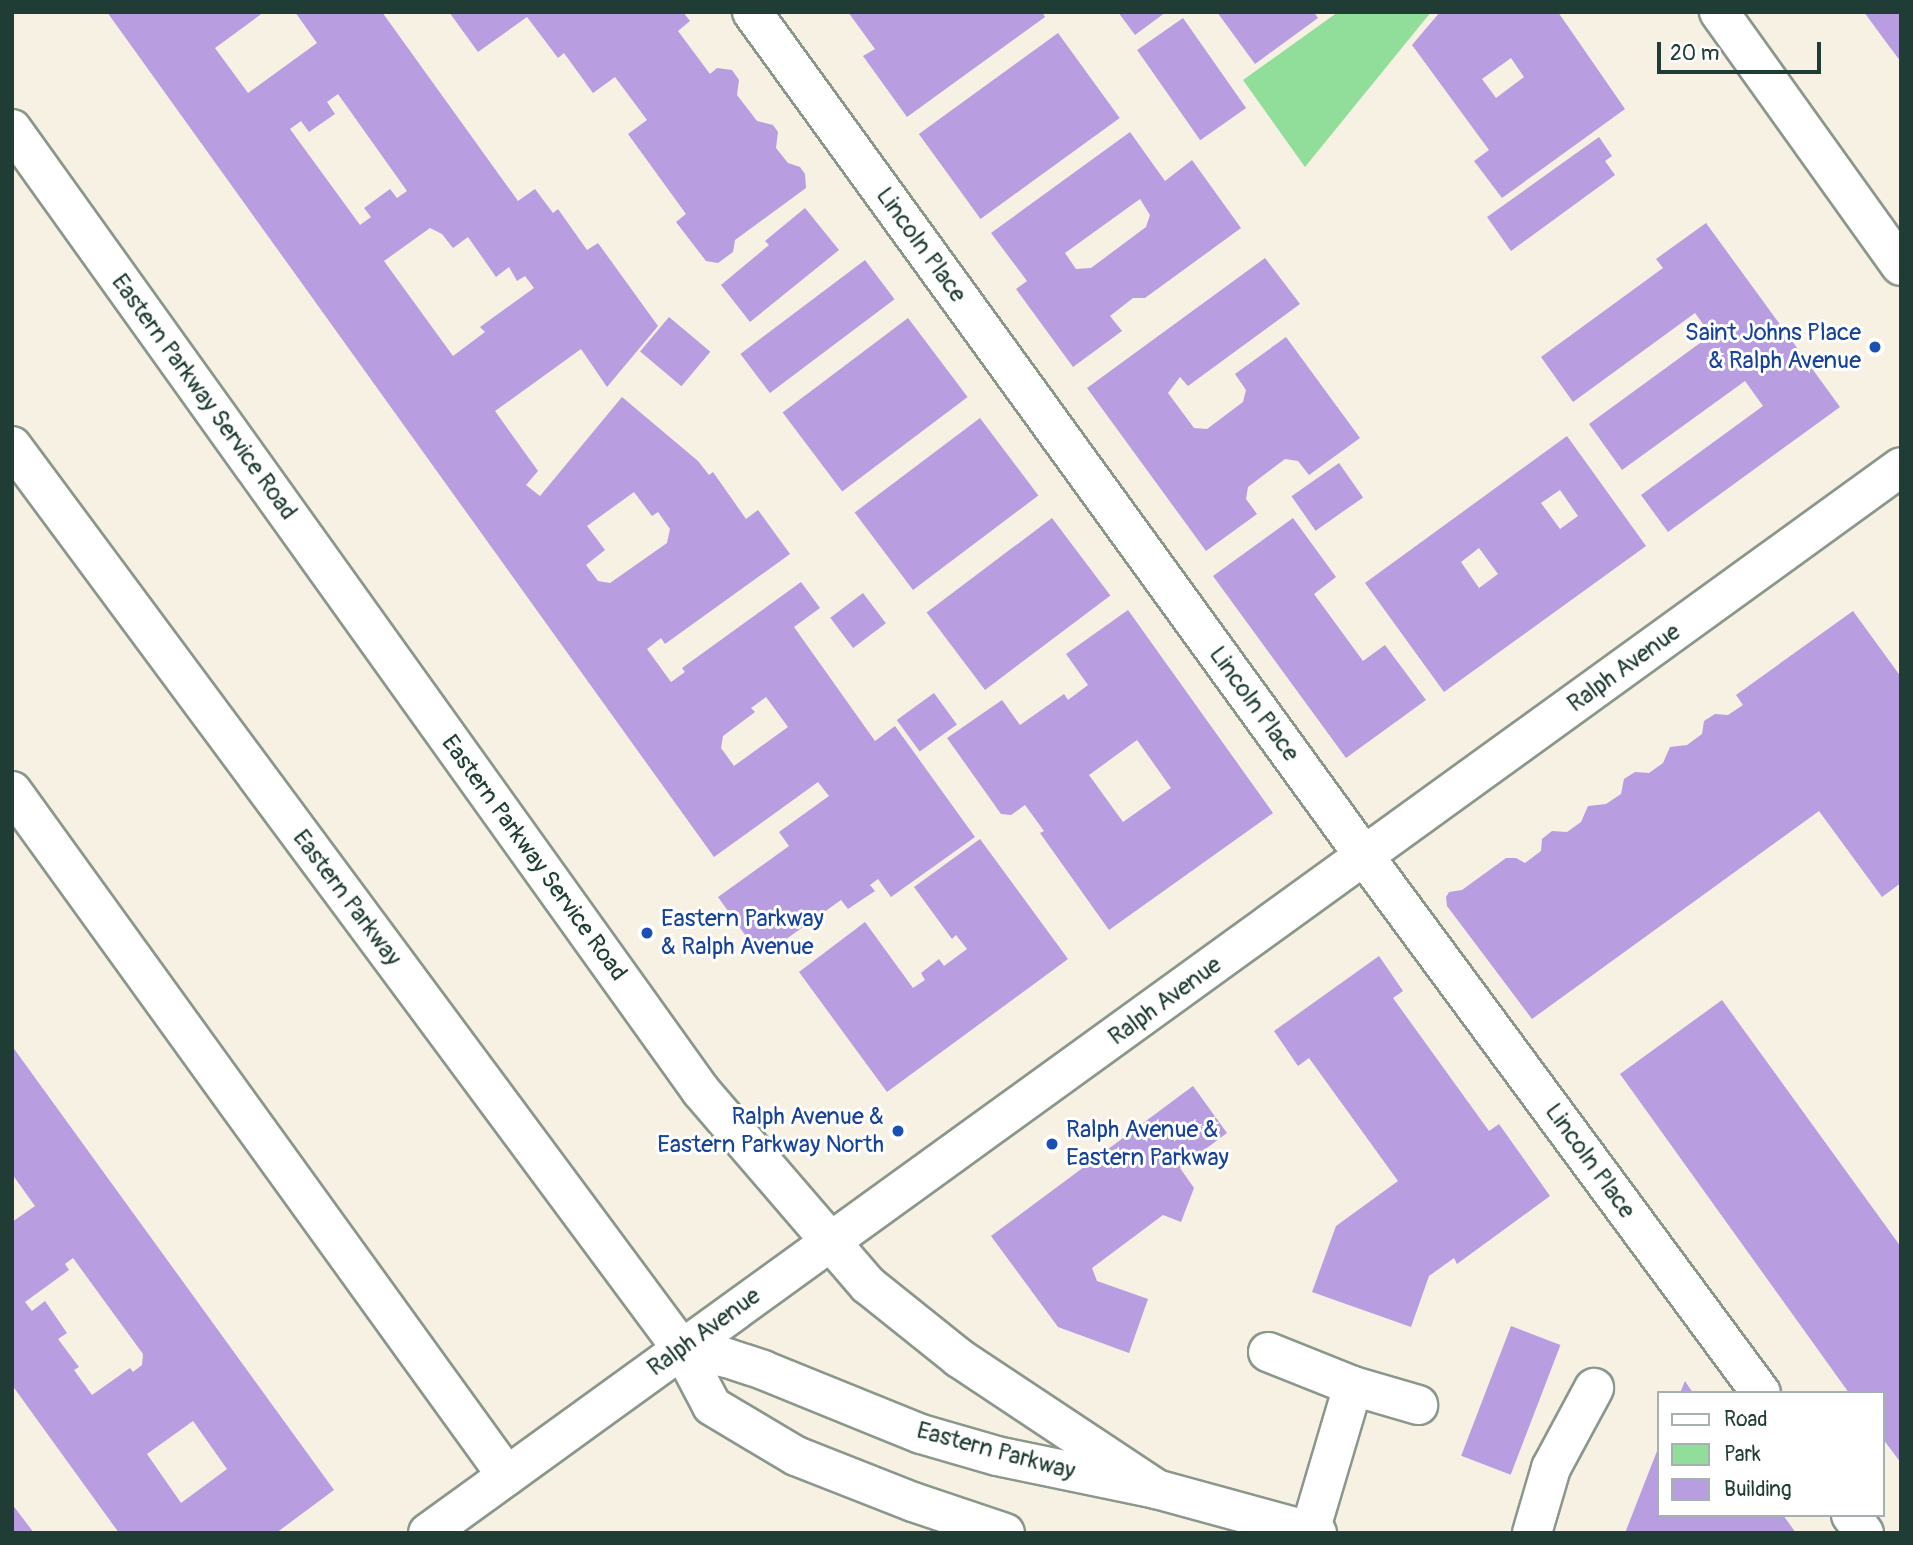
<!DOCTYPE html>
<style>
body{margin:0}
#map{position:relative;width:1913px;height:1545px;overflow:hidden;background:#f6f1e2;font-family:Pangolin,sans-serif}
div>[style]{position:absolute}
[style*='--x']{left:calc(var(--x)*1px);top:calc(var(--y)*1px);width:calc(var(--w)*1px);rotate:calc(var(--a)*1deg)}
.green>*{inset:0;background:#91dd9a}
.building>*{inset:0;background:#b89de1;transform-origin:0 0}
.roads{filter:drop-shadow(2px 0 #8a978b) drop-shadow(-2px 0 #8a978b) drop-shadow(0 2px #8a978b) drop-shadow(0 -2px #8a978b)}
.minor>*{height:38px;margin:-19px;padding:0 19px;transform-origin:19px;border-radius:19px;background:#fff}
.major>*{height:38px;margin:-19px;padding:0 19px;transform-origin:19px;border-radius:19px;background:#fff}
.dots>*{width:19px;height:19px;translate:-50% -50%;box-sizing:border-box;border:4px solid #fff;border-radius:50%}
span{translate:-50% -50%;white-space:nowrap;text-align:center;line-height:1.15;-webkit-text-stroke:6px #fff;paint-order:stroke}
.street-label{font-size:24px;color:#1f3d34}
.transit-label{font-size:24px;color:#164399}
.right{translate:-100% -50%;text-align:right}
.left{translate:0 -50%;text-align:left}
.frame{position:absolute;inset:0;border:14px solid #1f3d34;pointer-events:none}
.legend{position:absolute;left:1657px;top:1391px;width:228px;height:126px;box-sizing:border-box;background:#fff;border:2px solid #a5b1ae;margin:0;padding:9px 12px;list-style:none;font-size:21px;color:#1f3d34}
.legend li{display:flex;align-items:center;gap:14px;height:35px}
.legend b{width:35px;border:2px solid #a5b1ae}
.scale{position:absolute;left:1657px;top:42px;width:164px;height:32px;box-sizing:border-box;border:4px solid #1f3d34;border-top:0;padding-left:9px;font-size:21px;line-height:24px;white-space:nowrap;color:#1f3d34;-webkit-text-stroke:5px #fff;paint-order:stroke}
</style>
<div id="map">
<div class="green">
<div style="clip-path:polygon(1338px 12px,1431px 12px,1305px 167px,1243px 80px)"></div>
</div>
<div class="building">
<div style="clip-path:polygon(evenodd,107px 12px,264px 12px,215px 48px,248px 93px,317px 43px,295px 12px,382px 12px,518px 201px,535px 189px,553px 213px,558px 209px,587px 250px,598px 243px,658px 326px,607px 387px,581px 349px,495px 411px,538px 471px,526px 485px,540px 496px,622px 397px,698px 461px,709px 475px,713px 472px,746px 519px,758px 510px,790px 554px,665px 644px,661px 638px,647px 649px,671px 682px,685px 672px,682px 668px,801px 582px,820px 608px,794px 627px,875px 741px,895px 726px,975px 837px,891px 897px,878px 879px,870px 885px,875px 891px,848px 909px,841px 900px,775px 947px,772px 943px,758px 953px,718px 897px,789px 846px,779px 832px,829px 796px,818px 782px,714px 857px,107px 12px,338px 94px,407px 191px,397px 198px,390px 189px,364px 208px,371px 217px,360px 225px,290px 129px,301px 121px,309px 132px,335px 114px,327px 102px,338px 94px,107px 12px,430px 228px,442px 234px,453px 248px,468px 237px,496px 277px,509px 267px,517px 281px,525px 276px,534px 288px,480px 327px,485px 332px,453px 356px,384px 261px,430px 228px,107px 12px,634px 492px,652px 516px,658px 512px,670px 529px,667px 543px,610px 583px,598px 581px,586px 565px,605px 550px,587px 526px,634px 492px,107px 12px,766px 697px,788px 727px,734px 766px,721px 748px,723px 736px,755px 712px,751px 708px,766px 697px)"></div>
<div style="clip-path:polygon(449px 12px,683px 12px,690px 21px,678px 31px,710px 74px,717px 68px,732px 70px,739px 80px,737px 95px,757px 121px,773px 125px,778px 132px,776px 148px,788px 163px,800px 167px,805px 174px,806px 188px,735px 240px,733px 252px,718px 263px,706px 261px,676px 222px,686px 214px,628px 134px,647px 120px,615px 77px,593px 93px,564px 53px,558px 58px,527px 17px,478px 52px)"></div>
<div style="clip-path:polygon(848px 12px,1042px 12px,1045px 17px,907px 117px,863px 56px,875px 49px)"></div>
<div style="clip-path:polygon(1118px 12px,1166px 12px,1135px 35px)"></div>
<div style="clip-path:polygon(1217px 12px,1314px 12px,1318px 18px,1255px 64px)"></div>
<div style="clip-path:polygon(evenodd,1440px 12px,1558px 12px,1625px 109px,1502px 198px,1474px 161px,1489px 150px,1412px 45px,1440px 12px,1511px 58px,1524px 77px,1496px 98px,1482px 79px,1511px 58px)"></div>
<div style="clip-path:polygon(1864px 12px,1901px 12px,1901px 62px,1886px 42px)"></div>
<div style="left:1183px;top:18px;width:110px;height:56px;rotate:55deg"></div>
<div style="left:1058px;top:33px;width:105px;height:172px;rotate:54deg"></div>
<div style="clip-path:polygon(evenodd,1130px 132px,1165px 181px,1192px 160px,1241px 228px,1145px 298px,1133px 298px,1110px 316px,1122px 331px,1073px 367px,1016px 289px,1027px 281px,991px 233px,1130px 132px,1140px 199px,1150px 215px,1146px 227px,1091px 268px,1076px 269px,1065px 253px,1140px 199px)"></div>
<div style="clip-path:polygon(1599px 137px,1612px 156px,1605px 161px,1615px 175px,1511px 251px,1487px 217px)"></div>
<div style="clip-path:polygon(805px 208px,839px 250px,750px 322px,721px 285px,769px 245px,765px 241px)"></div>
<div style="clip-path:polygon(1706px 223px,1840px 407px,1668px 532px,1641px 495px,1763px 406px,1745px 381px,1622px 470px,1589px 424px,1711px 335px,1695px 313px,1573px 402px,1541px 357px,1663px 268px,1656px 259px)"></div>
<div style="clip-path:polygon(1265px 258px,1300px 304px,1188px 386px,1180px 377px,1168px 393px,1194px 428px,1207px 429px,1243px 402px,1246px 390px,1235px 374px,1286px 337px,1360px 438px,1309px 475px,1298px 461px,1285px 459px,1248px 487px,1246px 499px,1257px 514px,1206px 551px,1087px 388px)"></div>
<div style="left:865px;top:260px;width:49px;height:156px;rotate:53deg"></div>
<div style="left:669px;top:317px;width:54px;height:45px;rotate:40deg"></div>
<div style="left:908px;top:318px;width:99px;height:157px;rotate:53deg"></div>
<div style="left:980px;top:418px;width:97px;height:157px;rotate:53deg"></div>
<div style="clip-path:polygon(evenodd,1567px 436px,1646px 546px,1444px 692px,1365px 583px,1567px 436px,1560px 490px,1578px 516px,1560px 529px,1541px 503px,1560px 490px,1567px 436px,1479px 548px,1498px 574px,1479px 588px,1461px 562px,1479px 548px)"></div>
<div style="left:1339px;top:463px;width:42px;height:58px;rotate:55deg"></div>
<div style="left:1052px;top:518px;width:97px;height:157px;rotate:53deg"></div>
<div style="clip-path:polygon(1293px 518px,1336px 577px,1314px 594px,1363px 661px,1385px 645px,1426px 700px,1346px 758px,1213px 576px)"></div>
<div style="left:863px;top:593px;width:38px;height:41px;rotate:53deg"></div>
<div style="clip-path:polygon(evenodd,1128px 610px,1273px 813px,1109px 930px,1040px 833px,1044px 831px,1025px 805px,1011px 815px,1001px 814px,947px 738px,1002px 700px,1020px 725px,1064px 694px,1068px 700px,1088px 685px,1066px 654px,1128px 610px,1137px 740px,1171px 788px,1123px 822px,1089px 775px,1137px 740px)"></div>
<div style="clip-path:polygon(1853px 611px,1901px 677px,1901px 883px,1882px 897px,1819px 811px,1532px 1019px,1447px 906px,1446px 897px,1449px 892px,1462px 890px,1506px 858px,1516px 858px,1525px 863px,1541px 851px,1542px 839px,1552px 831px,1567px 832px,1581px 822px,1588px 806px,1606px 804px,1621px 794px,1624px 779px,1635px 772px,1649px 773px,1663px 763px,1670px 747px,1687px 745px,1702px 734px,1704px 721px,1715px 714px,1728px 715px,1743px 705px,1736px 695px)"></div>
<div style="left:934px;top:693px;width:39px;height:46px;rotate:54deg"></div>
<div style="clip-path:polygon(980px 839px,1068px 959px,887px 1092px,799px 972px,865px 922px,913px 988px,925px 980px,921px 973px,939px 959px,944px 966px,967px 949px,956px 935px,952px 939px,914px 887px)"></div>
<div style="clip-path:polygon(1379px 956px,1403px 991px,1393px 998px,1489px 1131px,1499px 1124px,1550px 1196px,1457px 1264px,1454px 1258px,1429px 1276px,1411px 1327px,1312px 1292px,1336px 1226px,1398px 1181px,1309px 1058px,1298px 1066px,1274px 1031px)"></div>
<div style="clip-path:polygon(1722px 1000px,1901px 1247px,1901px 1463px,1883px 1439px,1883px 1393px,1849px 1393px,1620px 1074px)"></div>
<div style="clip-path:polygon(evenodd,12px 1046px,334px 1490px,276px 1533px,119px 1533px,12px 1385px,12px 1222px,35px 1206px,12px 1174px,12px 1046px,73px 1258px,143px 1354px,142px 1365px,133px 1372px,130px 1368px,92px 1395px,74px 1370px,79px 1367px,58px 1339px,67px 1333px,45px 1301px,32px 1311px,25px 1302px,69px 1270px,65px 1264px,73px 1258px,12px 1046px,193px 1421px,227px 1469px,181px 1503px,147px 1454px,193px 1421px)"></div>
<div style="clip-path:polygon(1193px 1086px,1227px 1133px,1180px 1168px,1194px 1188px,1181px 1222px,1163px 1215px,1092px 1268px,1097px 1281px,1148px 1299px,1129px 1353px,1058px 1327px,991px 1236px)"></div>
<div style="left:1511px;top:1326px;width:53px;height:139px;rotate:21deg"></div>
<div style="clip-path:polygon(1685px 1381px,1693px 1393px,1680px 1393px)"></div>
<div style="clip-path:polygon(1659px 1446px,1659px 1515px,1783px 1515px,1796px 1533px,1625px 1533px)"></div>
<div style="clip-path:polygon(12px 1504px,34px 1533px,12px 1533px)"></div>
</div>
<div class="roads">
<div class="minor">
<div style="--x:752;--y:12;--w:1044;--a:54.04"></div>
<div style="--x:1365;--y:857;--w:666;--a:53.54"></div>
<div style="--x:1719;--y:12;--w:312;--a:54.4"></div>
<div style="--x:12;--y:129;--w:1183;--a:54.39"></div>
<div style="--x:701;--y:1091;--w:256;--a:49.3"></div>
<div style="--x:868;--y:1285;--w:117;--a:38.7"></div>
<div style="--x:959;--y:1358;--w:237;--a:33.6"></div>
<div style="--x:12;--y:791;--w:845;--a:54.15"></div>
<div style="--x:1268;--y:1352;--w:92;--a:21.8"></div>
<div style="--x:1353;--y:1386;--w:151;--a:106.5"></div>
<div style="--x:1353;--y:1386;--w:68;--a:16.3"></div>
<div style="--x:1851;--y:1515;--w:22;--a:54"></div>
<div style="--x:428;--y:1533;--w:1818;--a:-35.89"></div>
<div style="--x:1532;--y:1533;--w:68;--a:-73.7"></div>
<div style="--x:1551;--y:1468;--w:91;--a:-61.7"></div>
</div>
<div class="major">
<div style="--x:12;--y:446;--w:1124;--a:53.43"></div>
<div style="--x:682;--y:1349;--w:64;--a:62.2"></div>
<div style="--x:712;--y:1406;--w:98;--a:30.8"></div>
<div style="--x:796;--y:1456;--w:126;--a:21.5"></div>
<div style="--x:913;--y:1502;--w:97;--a:18.6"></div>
<div style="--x:682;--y:1349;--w:46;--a:11.3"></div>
<div style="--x:727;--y:1358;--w:38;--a:18"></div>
<div style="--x:763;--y:1370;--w:170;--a:22.1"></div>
<div style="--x:921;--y:1434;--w:79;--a:16.1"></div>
<div style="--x:997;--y:1456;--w:162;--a:11.7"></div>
<div style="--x:1156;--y:1489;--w:167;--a:15.3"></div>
</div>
</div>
<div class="dots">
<div style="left:1875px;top:347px;background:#1a4fb4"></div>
<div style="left:647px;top:933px;background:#1a4fb4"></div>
<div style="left:898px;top:1131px;background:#1a4fb4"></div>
<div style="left:1052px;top:1144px;background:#1a4fb4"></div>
</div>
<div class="street-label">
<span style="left:921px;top:245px;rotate:54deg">Lincoln Place</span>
<span style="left:204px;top:397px;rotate:54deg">Eastern Parkway Service Road</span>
<span style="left:1624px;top:668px;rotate:-36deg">Ralph Avenue</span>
<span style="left:1254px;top:704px;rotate:54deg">Lincoln Place</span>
<span style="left:534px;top:858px;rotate:54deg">Eastern Parkway Service Road</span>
<span style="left:347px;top:898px;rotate:53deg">Eastern Parkway</span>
<span style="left:1165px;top:1001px;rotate:-36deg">Ralph Avenue</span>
<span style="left:1590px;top:1161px;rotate:54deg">Lincoln Place</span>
<span style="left:704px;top:1332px;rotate:-36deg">Ralph Avenue</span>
<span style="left:996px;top:1451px;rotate:15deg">Eastern Parkway</span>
</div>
<div class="transit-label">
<span class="right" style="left:1861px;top:347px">Saint Johns Place<br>&amp; Ralph Avenue</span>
<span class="left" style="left:661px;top:933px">Eastern Parkway<br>&amp; Ralph Avenue</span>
<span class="right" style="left:884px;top:1131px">Ralph Avenue &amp;<br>Eastern Parkway North</span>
<span class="left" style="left:1066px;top:1144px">Ralph Avenue &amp;<br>Eastern Parkway</span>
</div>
<div class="frame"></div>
<ul class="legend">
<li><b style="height:9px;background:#fff"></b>Road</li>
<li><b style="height:19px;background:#91dd9a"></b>Park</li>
<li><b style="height:19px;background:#b89de1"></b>Building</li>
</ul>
<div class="scale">20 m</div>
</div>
